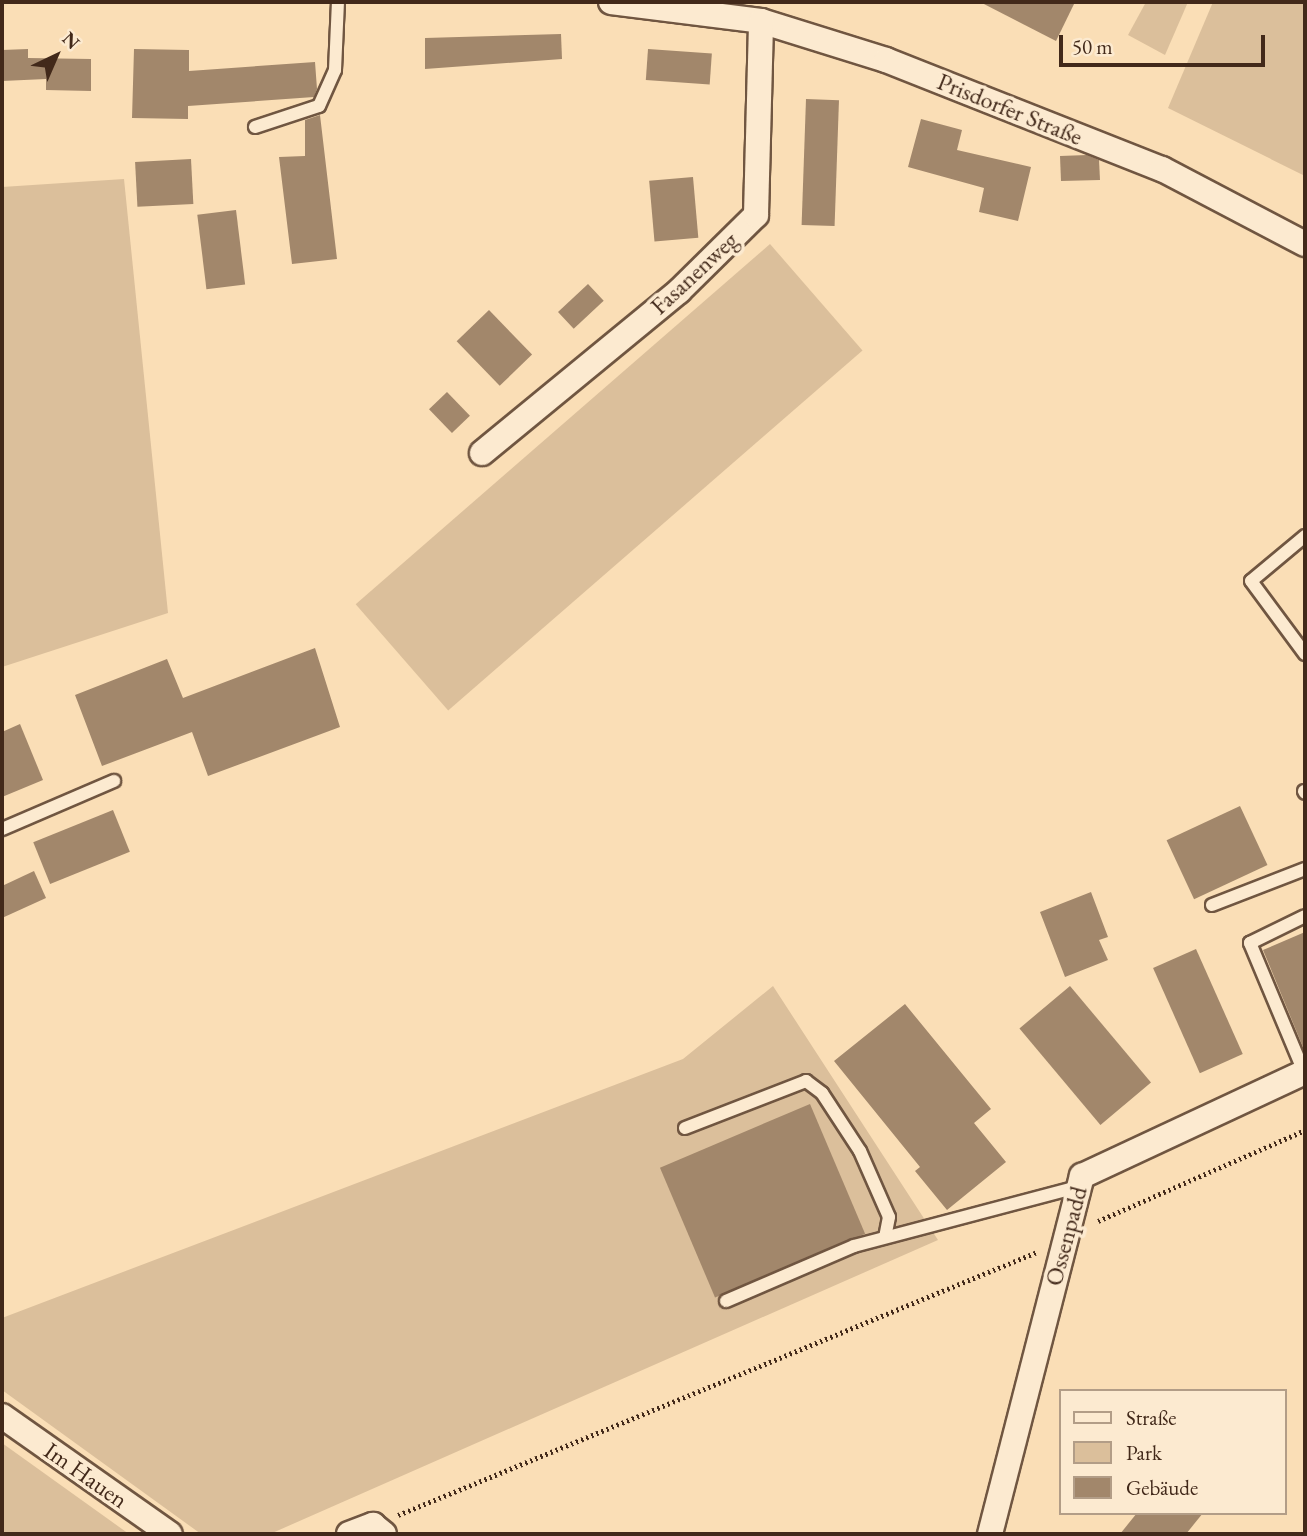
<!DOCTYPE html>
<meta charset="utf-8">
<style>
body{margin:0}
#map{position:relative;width:1307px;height:1536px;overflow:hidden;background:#fadeb6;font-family:"EB Garamond",serif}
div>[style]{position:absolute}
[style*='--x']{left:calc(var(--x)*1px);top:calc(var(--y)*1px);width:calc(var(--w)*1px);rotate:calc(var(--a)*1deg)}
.green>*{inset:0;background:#dbbf9b;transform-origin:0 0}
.building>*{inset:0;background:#a2876b;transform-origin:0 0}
.path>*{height:4.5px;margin-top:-2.25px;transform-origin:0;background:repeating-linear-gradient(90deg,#42291a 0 2px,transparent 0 5.5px)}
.roads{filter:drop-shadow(2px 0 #705641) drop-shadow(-2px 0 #705641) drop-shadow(0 2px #705641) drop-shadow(0 -2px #705641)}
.lane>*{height:12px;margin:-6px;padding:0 6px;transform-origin:6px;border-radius:6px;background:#fcead0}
.street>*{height:24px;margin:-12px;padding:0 12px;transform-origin:12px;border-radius:12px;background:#fcead0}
span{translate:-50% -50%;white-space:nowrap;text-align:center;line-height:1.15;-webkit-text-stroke:7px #fcead0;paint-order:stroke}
.street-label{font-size:24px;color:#42291a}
.frame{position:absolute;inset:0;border:4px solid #42291a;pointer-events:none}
.legend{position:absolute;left:1059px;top:1389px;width:228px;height:126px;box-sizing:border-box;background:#fcead0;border:2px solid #b29d87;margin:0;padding:9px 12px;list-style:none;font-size:21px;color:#42291a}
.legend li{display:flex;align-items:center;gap:14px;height:35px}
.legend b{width:35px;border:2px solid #b29d87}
.north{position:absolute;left:21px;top:21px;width:70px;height:70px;-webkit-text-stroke:5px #fcead0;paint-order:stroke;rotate:44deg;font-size:19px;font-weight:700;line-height:28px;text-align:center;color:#42291a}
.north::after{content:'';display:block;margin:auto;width:24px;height:32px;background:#42291a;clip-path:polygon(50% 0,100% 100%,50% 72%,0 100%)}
.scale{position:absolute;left:1059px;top:35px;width:206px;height:32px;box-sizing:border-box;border:4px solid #42291a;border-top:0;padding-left:9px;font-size:21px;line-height:24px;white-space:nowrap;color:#42291a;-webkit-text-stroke:5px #fcead0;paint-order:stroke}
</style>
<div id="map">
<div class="green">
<div style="clip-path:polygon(1146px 2px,1188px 2px,1165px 55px,1128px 35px)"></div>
<div style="clip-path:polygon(1213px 2px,1305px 2px,1305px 176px,1168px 108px)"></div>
<div style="clip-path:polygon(124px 179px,168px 613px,2px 667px,2px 187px)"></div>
<div style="left:770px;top:244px;width:141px;height:549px;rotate:49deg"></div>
<div style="clip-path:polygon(773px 986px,938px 1240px,270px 1534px,201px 1534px,2px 1390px,2px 1318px,683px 1059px)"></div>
<div style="clip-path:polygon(2px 1443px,129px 1534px,2px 1534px)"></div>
</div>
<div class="building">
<div style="clip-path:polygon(980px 2px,1075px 2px,1056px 41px)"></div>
<div style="clip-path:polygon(561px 34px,562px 59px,425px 69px,425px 38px)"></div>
<div style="clip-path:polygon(28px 49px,28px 58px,91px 59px,91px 91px,46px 90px,46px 79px,2px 81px,2px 50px)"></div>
<div style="clip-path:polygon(134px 49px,189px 50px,189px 71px,315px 62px,317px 89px,314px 97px,188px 106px,188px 119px,132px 118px)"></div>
<div style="left:648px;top:49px;width:64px;height:31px;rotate:4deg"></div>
<div style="left:806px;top:99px;width:33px;height:126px;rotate:2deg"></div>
<div style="clip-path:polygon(320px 115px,337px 259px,292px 264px,279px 157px,305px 156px,305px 120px)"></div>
<div style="clip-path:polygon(921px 119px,962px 130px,957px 150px,1031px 167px,1018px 221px,979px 212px,984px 188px,908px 167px)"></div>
<div style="clip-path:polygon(1087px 155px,1099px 160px,1100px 180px,1061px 181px,1060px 156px)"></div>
<div style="left:191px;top:159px;width:45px;height:56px;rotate:87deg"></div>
<div style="left:693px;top:177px;width:61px;height:44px;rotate:85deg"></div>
<div style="left:236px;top:210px;width:75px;height:39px;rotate:83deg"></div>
<div style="left:588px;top:284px;width:23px;height:41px;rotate:47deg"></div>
<div style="left:489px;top:310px;width:62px;height:45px;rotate:46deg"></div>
<div style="left:447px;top:392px;width:33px;height:25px;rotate:46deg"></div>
<div style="clip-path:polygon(315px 648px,340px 727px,208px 776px,192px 732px,102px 766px,75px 695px,167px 659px,183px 698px)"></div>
<div style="clip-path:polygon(20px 724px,43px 780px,2px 797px,2px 732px)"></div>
<div style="left:1240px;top:806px;width:65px;height:81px;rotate:65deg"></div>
<div style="left:113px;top:810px;width:45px;height:86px;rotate:68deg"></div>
<div style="clip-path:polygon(34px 871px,46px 898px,2px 918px,2px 886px)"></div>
<div style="clip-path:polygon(1091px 892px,1108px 937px,1099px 940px,1108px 960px,1065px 977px,1040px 912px)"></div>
<div style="clip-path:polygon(1305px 932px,1305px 1052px,1263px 950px)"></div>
<div style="left:1196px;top:949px;width:115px;height:47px;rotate:66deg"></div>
<div style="left:1070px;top:986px;width:126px;height:66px;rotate:50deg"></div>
<div style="clip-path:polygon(905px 1004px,991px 1109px,974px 1123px,1006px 1162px,947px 1210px,915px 1171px,920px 1167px,834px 1061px)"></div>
<div style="left:810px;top:1104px;width:141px;height:163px;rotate:67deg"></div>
<div style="clip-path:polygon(1137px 1513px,1203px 1513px,1186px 1534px,1120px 1534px)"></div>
</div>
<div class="path">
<div style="--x:1098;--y:1221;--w:226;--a:-23.7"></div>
<div style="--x:398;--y:1515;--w:691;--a:-22.37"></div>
</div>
<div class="roads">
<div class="lane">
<div style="--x:255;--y:127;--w:67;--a:-18.2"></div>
<div style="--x:319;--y:106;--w:39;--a:-66"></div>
<div style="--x:335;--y:70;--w:68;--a:-87.5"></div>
<div style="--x:1305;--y:536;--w:70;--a:140.2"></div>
<div style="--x:1251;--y:581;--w:91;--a:53.5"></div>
<div style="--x:1304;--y:791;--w:2;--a:63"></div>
<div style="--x:2;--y:829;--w:122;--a:-23.2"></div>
<div style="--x:1212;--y:905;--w:100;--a:-21.2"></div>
<div style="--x:1304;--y:1072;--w:140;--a:-112.7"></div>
<div style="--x:1250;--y:943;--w:61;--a:-26.1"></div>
<div style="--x:685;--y:1128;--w:130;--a:-21.2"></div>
<div style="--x:806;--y:1081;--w:20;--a:37"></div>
<div style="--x:822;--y:1093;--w:69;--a:56.8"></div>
<div style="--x:860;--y:1151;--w:72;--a:66.3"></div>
<div style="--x:889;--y:1217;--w:20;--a:101"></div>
<div style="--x:726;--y:1301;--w:139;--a:-23.3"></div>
<div style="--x:854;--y:1246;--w:231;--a:-14.8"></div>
</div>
<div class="street">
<div style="--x:611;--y:2;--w:151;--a:7.2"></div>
<div style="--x:761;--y:21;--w:131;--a:17.3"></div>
<div style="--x:886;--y:60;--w:297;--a:21.6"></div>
<div style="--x:1162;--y:169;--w:161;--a:27.7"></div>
<div style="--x:482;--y:453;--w:255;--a:-39.4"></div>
<div style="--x:679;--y:291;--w:108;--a:-44.6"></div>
<div style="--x:756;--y:215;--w:194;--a:-88.5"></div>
<div style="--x:2;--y:1416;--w:205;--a:35.1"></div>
<div style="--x:349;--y:1534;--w:26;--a:-21"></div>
<div style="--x:373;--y:1525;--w:14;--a:39"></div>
<div style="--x:990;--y:1534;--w:370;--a:-75.6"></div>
<div style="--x:1082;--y:1176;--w:246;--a:-25"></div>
</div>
</div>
<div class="street-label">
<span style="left:1010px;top:109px;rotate:22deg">Prisdorfer Straße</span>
<span style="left:694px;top:273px;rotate:-43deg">Fasanenweg</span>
<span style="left:1066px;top:1236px;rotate:-75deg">Ossenpadd</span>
<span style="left:86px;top:1475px;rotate:35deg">Im Hauen</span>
</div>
<div class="frame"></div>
<ul class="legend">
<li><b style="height:9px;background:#fcead0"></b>Straße</li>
<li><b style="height:19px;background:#dbbf9b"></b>Park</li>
<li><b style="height:19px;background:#a2876b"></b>Gebäude</li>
</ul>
<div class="north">N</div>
<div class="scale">50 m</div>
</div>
